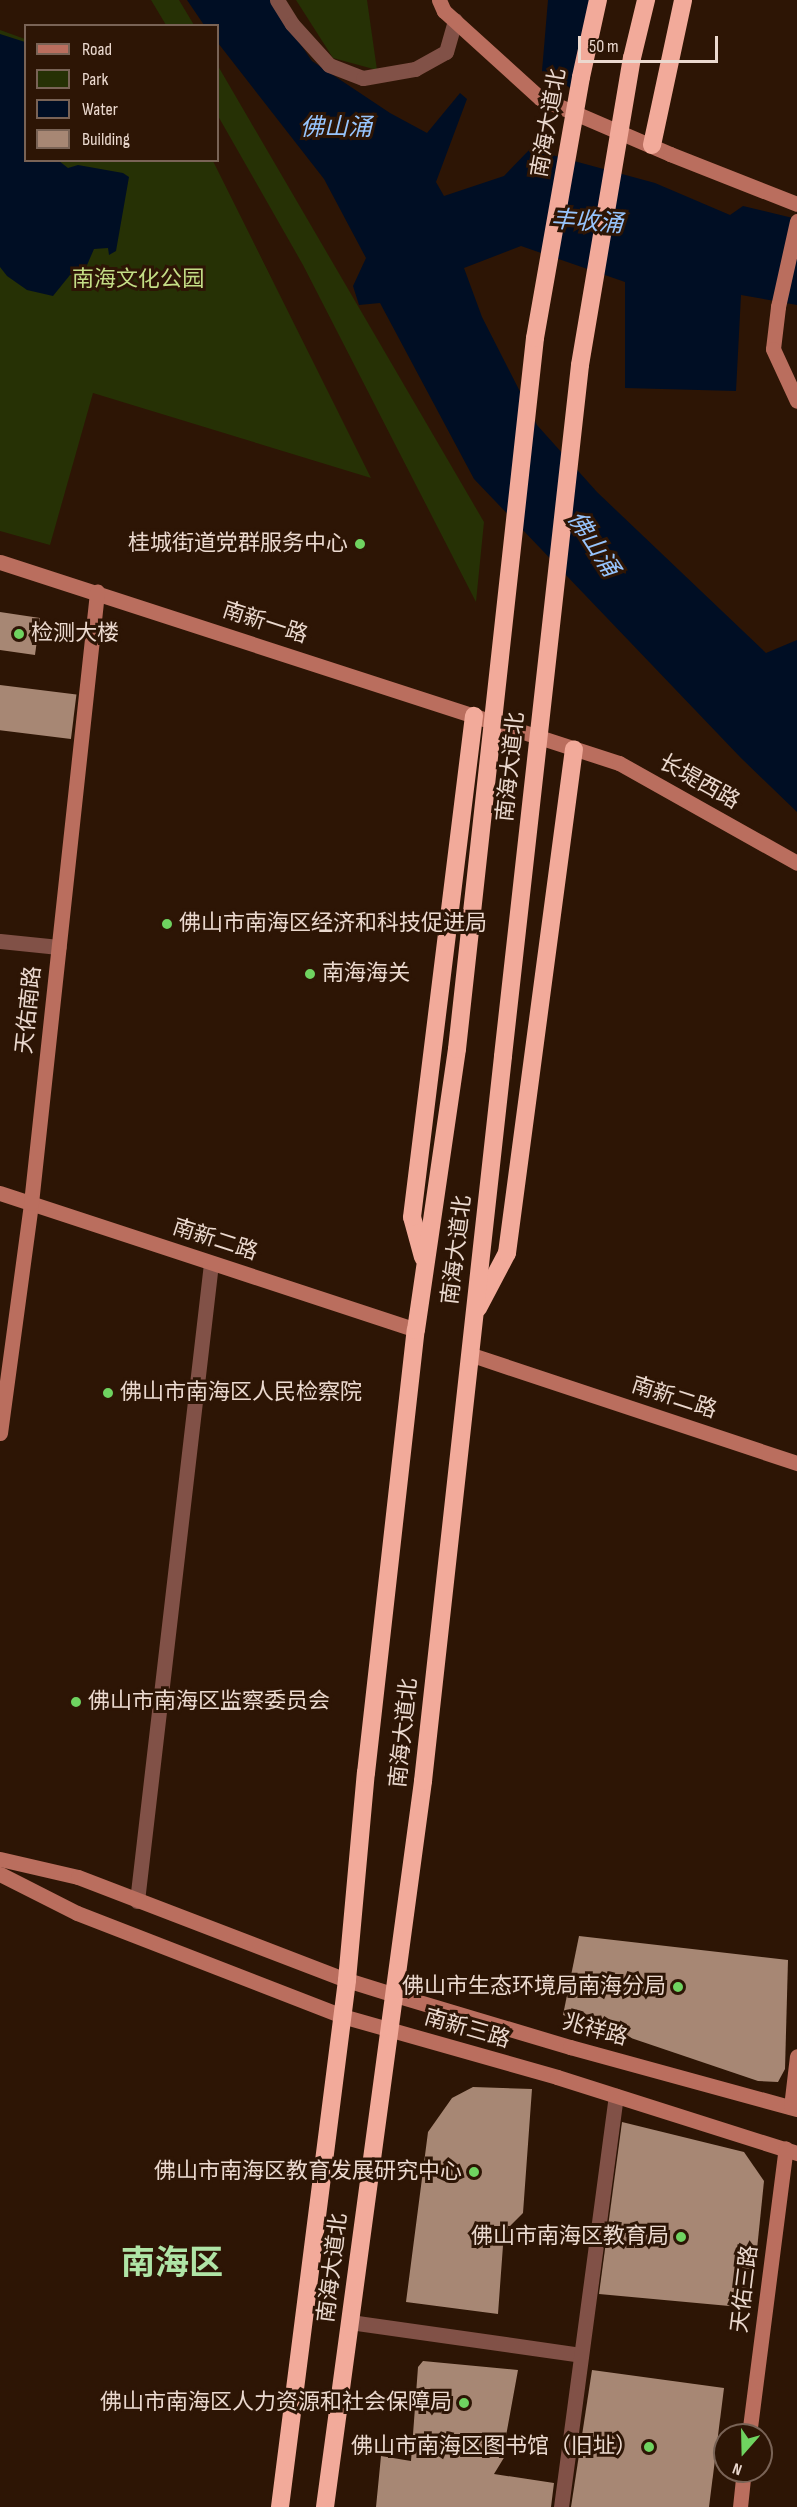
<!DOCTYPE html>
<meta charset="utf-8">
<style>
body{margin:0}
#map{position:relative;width:797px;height:2507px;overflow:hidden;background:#2d1505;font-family:"Sofia Sans Condensed","Noto Sans SC",sans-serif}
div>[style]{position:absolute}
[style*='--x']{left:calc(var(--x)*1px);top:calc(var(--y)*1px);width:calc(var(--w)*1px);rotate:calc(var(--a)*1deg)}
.green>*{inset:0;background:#263105}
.water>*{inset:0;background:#000e24}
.building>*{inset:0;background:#a78774;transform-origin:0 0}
.street>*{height:15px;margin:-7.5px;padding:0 7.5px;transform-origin:7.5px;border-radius:7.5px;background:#815147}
.secondary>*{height:15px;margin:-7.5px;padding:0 7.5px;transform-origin:7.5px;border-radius:7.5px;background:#ba6e5e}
.highway>*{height:18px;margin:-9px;padding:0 9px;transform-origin:9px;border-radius:9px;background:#f2aa9a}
.highway-bridge>*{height:18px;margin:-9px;padding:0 9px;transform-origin:9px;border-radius:9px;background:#f2aa9a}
.dots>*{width:16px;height:16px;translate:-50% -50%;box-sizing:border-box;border:3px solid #2d1505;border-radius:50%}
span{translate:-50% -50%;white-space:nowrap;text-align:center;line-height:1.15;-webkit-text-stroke:6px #2d1505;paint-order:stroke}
.street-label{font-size:22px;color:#ebd9cf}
.park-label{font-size:22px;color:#c3dd85}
.poi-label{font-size:22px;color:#ebd9cf}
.right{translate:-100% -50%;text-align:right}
.left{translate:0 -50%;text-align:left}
.water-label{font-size:24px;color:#97c5fd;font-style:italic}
.town-label{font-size:34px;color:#afe4a6;font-weight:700}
.legend{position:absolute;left:24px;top:24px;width:195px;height:138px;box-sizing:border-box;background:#2d1505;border:2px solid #796356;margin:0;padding:8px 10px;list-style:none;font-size:18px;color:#ebd9cf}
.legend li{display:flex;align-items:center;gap:12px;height:30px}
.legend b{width:30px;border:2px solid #796356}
.north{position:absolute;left:713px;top:2423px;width:60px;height:60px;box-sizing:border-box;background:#2d1505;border:2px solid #796356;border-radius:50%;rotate:200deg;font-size:16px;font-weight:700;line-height:24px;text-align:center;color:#ebd9cf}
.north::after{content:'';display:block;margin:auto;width:21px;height:27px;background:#6fd360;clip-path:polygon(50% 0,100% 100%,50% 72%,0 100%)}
.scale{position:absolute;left:578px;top:36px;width:140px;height:27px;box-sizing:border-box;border:3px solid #ebd9cf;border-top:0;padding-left:8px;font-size:18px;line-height:21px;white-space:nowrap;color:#ebd9cf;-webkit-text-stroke:4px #2d1505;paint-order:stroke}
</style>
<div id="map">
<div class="green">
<div style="clip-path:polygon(151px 0,179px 0,194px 25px,166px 25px)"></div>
<div style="clip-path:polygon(296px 0,367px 0,377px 70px,333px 58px)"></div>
<div style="clip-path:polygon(0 30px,25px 39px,26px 160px,213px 161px,371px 478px,93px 393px,50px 545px,0 531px)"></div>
<div style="clip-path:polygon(218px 66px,484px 522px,476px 602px,303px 265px,218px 116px)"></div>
</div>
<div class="water">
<div style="clip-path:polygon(187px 0,270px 0,312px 61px,390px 113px,427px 133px,460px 93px,467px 99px,436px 182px,444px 196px,504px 176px,530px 149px,655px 183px,730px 215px,743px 206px,797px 219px,797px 305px,741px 295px,736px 391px,625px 388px,625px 282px,521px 246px,464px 268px,482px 317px,537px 425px,597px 492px,766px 653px,797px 640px,797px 812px,741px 758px,474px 479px,380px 303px,359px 305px,353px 286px,366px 258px,324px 179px,218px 43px,218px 26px,204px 25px)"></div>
<div style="clip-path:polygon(548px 0,597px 0,584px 96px,542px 71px)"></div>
<div style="clip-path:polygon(0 34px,25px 42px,26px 160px,59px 161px,68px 168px,78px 165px,123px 173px,129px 177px,116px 251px,109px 255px,108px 248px,94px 249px,84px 272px,70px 275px,53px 296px,27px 290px,7px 276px,0 267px)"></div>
</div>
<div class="building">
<div style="clip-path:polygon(0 612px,40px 618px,35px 655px,0 650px)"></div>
<div style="left:0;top:685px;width:77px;height:45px;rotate:7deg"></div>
<div style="clip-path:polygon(579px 1936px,788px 1960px,785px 2069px,778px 2082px,758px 2081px,563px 2015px)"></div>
<div style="clip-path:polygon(473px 2087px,532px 2089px,523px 2213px,504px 2232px,498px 2314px,406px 2302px,428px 2132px,452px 2098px)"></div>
<div style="clip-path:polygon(622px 2122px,744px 2152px,764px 2181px,751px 2308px,599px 2294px)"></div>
<div style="clip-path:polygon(423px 2361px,518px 2370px,504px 2447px,505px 2456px,494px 2474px,554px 2483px,551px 2507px,376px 2507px,381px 2456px,411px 2461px,418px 2367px)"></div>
<div style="clip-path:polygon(592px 2370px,724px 2388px,709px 2507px,571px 2507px)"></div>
</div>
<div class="street">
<div style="--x:277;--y:0;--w:28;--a:58"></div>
<div style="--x:292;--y:24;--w:55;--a:47.9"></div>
<div style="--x:329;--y:65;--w:36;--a:21"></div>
<div style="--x:363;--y:78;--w:53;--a:-9.8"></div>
<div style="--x:415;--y:69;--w:35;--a:-29"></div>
<div style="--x:446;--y:52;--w:33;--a:-74"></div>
<div style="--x:0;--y:941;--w:59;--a:5.8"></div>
<div style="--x:137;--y:1901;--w:642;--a:-83.38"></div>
<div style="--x:350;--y:2322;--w:233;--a:8.1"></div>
<div style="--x:561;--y:2507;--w:415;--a:-82.4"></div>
</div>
<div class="secondary">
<div style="--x:439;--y:0;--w:12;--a:66"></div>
<div style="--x:444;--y:11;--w:130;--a:42.2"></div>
<div style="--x:540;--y:98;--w:142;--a:23.3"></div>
<div style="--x:670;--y:154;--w:136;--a:21.5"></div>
<div style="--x:797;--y:221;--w:88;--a:102.5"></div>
<div style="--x:778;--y:307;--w:42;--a:96.8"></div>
<div style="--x:773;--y:349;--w:57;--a:65.2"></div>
<div style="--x:0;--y:562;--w:651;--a:17.99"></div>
<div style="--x:619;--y:763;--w:204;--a:29.3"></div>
<div style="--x:0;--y:1193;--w:438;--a:18.2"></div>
<div style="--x:469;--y:1354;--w:346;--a:18.4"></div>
<div style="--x:0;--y:1433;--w:232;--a:-82.3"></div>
<div style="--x:31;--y:1203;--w:615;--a:-83.83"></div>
<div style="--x:0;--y:1859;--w:80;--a:13"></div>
<div style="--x:78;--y:1877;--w:288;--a:21"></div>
<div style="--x:347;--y:1980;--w:47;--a:17.3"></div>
<div style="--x:392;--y:1994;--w:186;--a:16.6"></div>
<div style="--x:570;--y:2047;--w:235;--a:15.3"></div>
<div style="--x:0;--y:1874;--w:86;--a:26.9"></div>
<div style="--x:77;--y:1913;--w:284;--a:21.2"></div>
<div style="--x:342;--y:2016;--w:223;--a:15.8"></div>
<div style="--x:557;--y:2077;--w:252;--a:17.6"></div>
<div style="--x:791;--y:2107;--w:51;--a:-83.3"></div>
<div style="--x:749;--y:2435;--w:289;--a:-82.7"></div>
<div style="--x:740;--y:2507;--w:36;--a:-84"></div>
</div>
<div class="highway">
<div style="--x:652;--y:145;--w:148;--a:-77.9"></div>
<div style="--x:423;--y:1257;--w:41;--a:-105.4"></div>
<div style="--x:412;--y:1217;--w:505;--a:-82.95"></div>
<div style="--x:478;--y:1308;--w:62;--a:-62.2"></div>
<div style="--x:507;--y:1253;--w:508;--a:-82.43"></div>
<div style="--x:280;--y:2507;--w:531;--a:-82.75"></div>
<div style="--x:347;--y:1980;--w:208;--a:-84.8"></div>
<div style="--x:366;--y:1773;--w:446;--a:-83.6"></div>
<div style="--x:416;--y:1330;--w:284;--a:-81.7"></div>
<div style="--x:325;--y:2507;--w:733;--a:-82.31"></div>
<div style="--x:423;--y:1781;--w:729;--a:-83.7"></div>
</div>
<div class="highway-bridge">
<div style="--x:457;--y:1049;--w:715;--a:-83.74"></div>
<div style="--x:535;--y:338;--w:265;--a:-80"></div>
<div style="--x:581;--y:77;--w:79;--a:-77.6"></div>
<div style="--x:503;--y:1056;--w:695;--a:-83.64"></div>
<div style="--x:580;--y:365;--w:311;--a:-80.4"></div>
<div style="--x:632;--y:58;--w:60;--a:-76.4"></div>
</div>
<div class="dots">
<div style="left:360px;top:544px;background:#6fd360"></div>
<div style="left:19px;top:634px;background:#6fd360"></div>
<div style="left:167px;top:924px;background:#6fd360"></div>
<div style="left:310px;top:974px;background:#6fd360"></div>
<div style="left:108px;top:1393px;background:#6fd360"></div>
<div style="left:76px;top:1702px;background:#6fd360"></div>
<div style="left:678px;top:1987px;background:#6fd360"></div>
<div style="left:474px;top:2172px;background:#6fd360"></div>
<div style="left:681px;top:2237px;background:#6fd360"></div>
<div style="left:464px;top:2403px;background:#6fd360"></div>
<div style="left:649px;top:2447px;background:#6fd360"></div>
</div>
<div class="street-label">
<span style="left:549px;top:123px;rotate:-80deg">南海大道北</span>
<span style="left:265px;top:623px;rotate:18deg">南新一路</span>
<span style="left:511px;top:767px;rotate:-84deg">南海大道北</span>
<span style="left:699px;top:782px;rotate:29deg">长堤西路</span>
<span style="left:29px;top:1010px;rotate:-84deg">天佑南路</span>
<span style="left:215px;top:1240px;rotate:18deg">南新二路</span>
<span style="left:457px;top:1250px;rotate:-83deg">南海大道北</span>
<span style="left:674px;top:1398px;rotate:18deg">南新二路</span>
<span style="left:404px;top:1733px;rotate:-84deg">南海大道北</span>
<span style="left:467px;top:2029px;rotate:16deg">南新三路</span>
<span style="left:595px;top:2030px;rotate:15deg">兆祥路</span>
<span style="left:333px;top:2268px;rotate:-83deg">南海大道北</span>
<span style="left:745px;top:2289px;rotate:-83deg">天佑三路</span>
</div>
<div class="park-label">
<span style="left:138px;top:280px">南海文化公园</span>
</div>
<div class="poi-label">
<span class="right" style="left:348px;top:544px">桂城街道党群服务中心</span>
<span class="left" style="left:31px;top:634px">检测大楼</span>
<span class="left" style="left:179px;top:924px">佛山市南海区经济和科技促进局</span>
<span class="left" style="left:322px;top:974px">南海海关</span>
<span class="left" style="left:120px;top:1393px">佛山市南海区人民检察院</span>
<span class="left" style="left:88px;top:1702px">佛山市南海区监察委员会</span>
<span class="right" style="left:666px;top:1987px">佛山市生态环境局南海分局</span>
<span class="right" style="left:462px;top:2172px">佛山市南海区教育发展研究中心</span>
<span class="right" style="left:669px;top:2237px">佛山市南海区教育局</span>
<span class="right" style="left:452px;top:2403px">佛山市南海区人力资源和社会保障局</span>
<span class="right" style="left:637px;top:2447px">佛山市南海区图书馆（旧址）</span>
</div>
<div class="water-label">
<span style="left:336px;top:128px">佛山涌</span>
<span style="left:587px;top:222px;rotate:4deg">丰收涌</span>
<span style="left:593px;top:544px;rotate:57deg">佛山涌</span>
</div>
<div class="town-label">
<span style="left:172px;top:2264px">南海区</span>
</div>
<ul class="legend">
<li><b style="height:8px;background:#ba6e5e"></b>Road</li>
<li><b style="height:16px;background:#263105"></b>Park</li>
<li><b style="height:16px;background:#000e24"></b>Water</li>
<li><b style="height:16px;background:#a78774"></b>Building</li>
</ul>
<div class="north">N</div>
<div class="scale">50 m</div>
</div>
